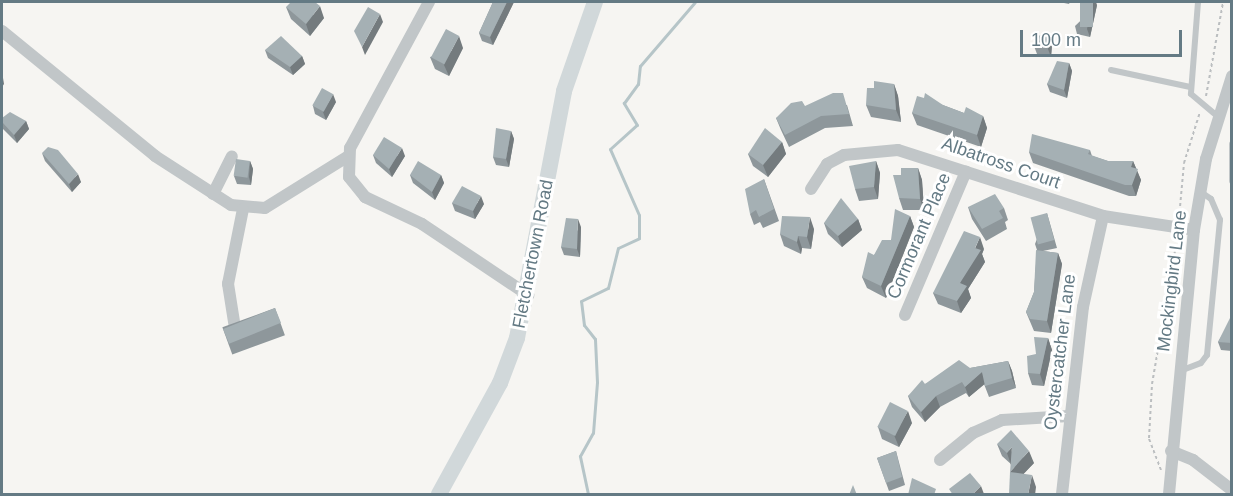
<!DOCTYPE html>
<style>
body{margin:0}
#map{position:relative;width:1233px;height:496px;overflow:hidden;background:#f6f5f2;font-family:Arial,sans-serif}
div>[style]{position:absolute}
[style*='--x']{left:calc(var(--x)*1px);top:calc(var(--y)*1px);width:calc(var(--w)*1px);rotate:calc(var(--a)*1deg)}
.stream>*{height:3px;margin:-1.5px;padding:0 1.5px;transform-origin:1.5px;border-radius:1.5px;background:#b6c5c8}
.path>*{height:2px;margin-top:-1px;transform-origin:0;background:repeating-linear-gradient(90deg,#bbbec0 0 3px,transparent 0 6px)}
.lane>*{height:6px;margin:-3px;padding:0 3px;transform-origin:3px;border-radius:3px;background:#c1c6c8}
.street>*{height:12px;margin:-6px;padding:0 6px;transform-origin:6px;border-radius:6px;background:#c1c6c8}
.secondary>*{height:16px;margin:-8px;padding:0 8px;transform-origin:8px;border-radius:8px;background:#d1d8da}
.wall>*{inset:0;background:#8e979b;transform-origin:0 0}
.shaded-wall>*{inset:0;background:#747b7e}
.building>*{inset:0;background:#a5b0b4;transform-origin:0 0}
span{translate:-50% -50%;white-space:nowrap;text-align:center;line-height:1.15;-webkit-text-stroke:6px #fff;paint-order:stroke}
.street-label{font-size:18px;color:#647a84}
.frame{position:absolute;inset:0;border:3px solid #647a84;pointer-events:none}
.scale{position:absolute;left:1020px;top:30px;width:162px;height:27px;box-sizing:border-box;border:3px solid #647a84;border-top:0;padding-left:8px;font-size:18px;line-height:21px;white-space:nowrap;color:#647a84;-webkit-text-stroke:4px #fff;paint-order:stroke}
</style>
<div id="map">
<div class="stream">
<div style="--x:588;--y:494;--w:39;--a:-102"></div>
<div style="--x:580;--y:456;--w:26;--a:-61"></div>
<div style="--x:593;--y:433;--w:51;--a:-85.5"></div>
<div style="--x:597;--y:382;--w:43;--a:-92.7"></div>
<div style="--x:595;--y:339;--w:18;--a:-128"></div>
<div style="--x:584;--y:325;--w:24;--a:-97"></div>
<div style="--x:581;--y:301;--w:30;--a:-26"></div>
<div style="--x:608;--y:288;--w:41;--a:-76"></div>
<div style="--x:618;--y:248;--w:23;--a:-25"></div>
<div style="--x:639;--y:238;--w:23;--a:-90"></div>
<div style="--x:639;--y:215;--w:72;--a:-113.7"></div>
<div style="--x:610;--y:149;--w:36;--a:-42"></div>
<div style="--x:637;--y:125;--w:26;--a:-121"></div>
<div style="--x:624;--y:103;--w:24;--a:-54"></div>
<div style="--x:638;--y:84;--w:18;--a:-84"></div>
<div style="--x:640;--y:66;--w:84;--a:-49.3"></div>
</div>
<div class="path">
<div style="--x:1206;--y:96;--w:96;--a:-79.7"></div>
<div style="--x:1179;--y:218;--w:55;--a:-84.8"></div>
<div style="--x:1184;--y:163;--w:53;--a:-72.6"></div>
<div style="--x:1161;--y:470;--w:34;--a:-111"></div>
<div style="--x:1149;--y:438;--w:54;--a:-86.8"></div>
<div style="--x:1152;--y:384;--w:147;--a:-80.2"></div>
</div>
<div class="lane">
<div style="--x:1198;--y:2;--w:92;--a:94.4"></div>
<div style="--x:1191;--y:94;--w:34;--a:40"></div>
<div style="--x:1111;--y:70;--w:81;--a:12.1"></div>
<div style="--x:1232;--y:144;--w:37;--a:90"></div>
<div style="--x:1180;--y:371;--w:22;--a:-21"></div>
<div style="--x:1201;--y:363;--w:10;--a:-53"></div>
<div style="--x:1207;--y:355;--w:136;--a:-84.5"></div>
<div style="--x:1220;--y:220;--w:23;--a:-113"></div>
<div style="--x:1211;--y:199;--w:12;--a:-145"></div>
</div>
<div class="street">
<div style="--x:429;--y:2;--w:166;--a:118.4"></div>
<div style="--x:350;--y:148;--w:29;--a:92"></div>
<div style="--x:349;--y:177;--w:26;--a:51"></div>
<div style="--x:365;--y:197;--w:63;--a:25.3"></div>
<div style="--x:422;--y:224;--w:128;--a:33.8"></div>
<div style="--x:2;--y:31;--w:198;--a:39.2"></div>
<div style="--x:155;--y:156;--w:90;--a:32.8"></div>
<div style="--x:231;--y:205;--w:34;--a:5"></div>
<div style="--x:265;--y:208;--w:97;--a:-31.9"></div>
<div style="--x:811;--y:189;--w:30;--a:-57"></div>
<div style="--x:827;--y:164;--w:19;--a:-28"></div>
<div style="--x:844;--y:155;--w:54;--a:-5.3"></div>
<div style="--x:898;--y:150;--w:215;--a:17.8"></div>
<div style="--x:1103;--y:216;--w:92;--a:8.7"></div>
<div style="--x:213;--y:194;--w:42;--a:-63.4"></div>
<div style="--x:905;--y:315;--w:156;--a:-67"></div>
<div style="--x:235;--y:328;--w:45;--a:-99"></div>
<div style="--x:228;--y:284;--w:76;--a:-78.7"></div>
<div style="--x:1171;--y:451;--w:24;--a:22"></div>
<div style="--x:1193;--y:460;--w:49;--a:37.6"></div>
<div style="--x:940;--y:460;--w:43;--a:-39.3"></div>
<div style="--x:973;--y:433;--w:32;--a:-24"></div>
<div style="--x:1002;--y:420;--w:67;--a:-3.4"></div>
<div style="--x:1062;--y:494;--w:188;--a:-83.6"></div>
<div style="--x:1083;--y:307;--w:93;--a:-77.6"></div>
<div style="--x:1169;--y:494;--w:265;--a:-84.6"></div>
<div style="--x:1194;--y:230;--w:72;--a:-80.4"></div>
<div style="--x:1206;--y:159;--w:87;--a:-72.6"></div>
</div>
<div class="secondary">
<div style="--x:439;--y:494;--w:127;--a:-61.2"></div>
<div style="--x:500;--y:383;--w:48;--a:-69.3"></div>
<div style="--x:517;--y:338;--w:251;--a:-79.2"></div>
<div style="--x:564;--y:91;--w:94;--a:-70.8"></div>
</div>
<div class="wall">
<div style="clip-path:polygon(493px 2px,514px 2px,493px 45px,482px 41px,479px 33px)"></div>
<div style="clip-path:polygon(1059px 2px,1070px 2px,1069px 4px)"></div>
<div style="clip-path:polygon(1097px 5px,1090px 37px,1077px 34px,1075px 26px)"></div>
<div style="clip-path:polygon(286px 7px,324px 18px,310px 36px,291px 19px)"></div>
<div style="clip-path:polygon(1052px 45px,1051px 57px,1037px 54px,1034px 46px)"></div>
<div style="clip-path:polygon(463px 48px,449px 76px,435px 69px,430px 57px)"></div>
<div style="clip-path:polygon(265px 50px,302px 56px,305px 64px,293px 75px,268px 58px)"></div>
<div style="clip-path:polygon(1069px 63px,1072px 71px,1067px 98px,1050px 92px,1047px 84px)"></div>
<div style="clip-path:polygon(894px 84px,898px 96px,901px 122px,871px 117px,866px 105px,874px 88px)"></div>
<div style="clip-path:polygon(924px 98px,964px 113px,983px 116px,987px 128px,981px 147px,917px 125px,912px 113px)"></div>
<div style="clip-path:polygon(336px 102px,326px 120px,315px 114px,313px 106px)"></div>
<div style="clip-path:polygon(847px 105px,853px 126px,825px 128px,789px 147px,781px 130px,776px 118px,805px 106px)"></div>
<div style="clip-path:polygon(2px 118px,26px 121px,29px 129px,17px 143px,2px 128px)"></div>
<div style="clip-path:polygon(511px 131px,514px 139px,509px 167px,496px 165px,493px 157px)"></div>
<div style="clip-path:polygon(782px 142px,786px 154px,768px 177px,753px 166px,748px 154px)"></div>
<div style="clip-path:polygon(1090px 150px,1092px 156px,1108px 161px,1133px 161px,1141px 180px,1136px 196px,1129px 196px,1033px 163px,1029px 152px)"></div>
<div style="clip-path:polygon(42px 153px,81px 182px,72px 192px,45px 161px)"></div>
<div style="clip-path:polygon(373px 155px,405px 156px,392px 177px,376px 163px)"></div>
<div style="clip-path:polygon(250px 161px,253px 169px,251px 185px,237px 184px,234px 176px)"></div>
<div style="clip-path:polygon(876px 161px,880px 173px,878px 199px,859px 201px,855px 189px)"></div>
<div style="clip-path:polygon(918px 168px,922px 180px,924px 210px,903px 210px,899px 198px,901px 175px)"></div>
<div style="clip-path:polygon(410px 175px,441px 175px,444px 183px,435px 200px,413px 183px)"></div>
<div style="clip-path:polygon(764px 179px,779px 221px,763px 228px,760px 222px,754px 225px,750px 214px)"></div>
<div style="clip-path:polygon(452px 203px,484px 204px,475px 219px,455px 211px)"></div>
<div style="clip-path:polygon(968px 207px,1004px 208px,1008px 220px,1005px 222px,1007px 229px,986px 241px,972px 219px)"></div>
<div style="clip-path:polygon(1047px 213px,1057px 248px,1043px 251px,1058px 253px,1062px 264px,1051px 333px,1034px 331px,1026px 312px,1034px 292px,1037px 250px,1035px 244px)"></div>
<div style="clip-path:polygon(910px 216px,914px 227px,886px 298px,867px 288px,862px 277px,874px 255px,891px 240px)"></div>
<div style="clip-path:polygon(858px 219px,862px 230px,842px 247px,828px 234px,824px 223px)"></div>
<div style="clip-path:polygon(581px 227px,580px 257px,564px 255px,561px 247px)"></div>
<div style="clip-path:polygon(814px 229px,811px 249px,802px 248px,801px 254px,784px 246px,780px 234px)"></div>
<div style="clip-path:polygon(984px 249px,982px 254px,985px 262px,968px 289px,971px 298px,961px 313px,938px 304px,933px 293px)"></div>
<div style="left:275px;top:308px;width:29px;height:56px;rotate:70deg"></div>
<div style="clip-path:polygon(1232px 319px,1232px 351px,1221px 350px,1218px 342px)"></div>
<div style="clip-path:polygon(1048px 338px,1052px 350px,1044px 386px,1032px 385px,1028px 373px)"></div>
<div style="clip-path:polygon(1008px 361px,1012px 371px,1016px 388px,989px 397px,984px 384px,969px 397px,966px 393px,940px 407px,925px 422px,912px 407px,908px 396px,925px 384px,970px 368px)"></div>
<div style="clip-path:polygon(912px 423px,899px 447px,882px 439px,878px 427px)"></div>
<div style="clip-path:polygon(997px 444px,1034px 463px,1023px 474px,1036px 487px,1002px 456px)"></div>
<div style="clip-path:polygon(896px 451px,905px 485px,889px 491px,877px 458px)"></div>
</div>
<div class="shaded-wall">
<div style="clip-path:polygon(507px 2px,514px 2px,493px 45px,490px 37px)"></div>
<div style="clip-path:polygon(1093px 2px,1096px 2px,1097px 5px,1090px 37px,1087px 29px)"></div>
<div style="clip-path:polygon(320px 6px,324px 18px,310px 36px,306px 24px)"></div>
<div style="clip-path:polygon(380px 14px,383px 22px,365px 55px,362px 47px)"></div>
<div style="clip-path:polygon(459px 36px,463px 48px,449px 76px,444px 65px)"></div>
<div style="clip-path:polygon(1050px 37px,1052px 45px,1051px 57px,1048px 49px)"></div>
<div style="clip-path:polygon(302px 56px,305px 64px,293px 75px,290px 67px)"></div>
<div style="clip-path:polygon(1069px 63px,1072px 71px,1067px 98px,1064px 90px)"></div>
<div style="clip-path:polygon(2px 72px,4px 84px,2px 87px)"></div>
<div style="clip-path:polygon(894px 84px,898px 96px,901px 122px,896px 110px)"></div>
<div style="clip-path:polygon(333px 94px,336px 102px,326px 120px,323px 112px)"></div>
<div style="clip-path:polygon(983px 116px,987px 128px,981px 147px,977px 135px)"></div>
<div style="clip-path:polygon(26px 121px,29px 129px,17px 143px,14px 135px)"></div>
<div style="clip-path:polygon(511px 131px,514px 139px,509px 167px,506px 159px)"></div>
<div style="clip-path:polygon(782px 142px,786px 154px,768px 177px,763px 165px)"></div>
<div style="clip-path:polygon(402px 148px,405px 156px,392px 177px,389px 169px)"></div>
<div style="clip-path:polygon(250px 161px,253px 169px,251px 185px,249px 177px)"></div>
<div style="clip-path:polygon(876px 161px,880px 173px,878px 199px,874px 187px)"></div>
<div style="clip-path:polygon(1133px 161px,1141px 180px,1136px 196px,1132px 185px,1131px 167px)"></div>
<div style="clip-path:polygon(918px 168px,922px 180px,924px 210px,920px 199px)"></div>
<div style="clip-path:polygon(78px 174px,81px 182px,72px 192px,69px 184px)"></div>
<div style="clip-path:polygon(441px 175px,444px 183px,435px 200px,432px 192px)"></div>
<div style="clip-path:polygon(481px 196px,484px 204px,475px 219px,473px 211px)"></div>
<div style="clip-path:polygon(910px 216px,914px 227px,886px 298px,881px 286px)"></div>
<div style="clip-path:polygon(810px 217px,814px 229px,811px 249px,807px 237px)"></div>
<div style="clip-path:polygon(578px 219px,581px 227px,580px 257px,577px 249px)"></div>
<div style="clip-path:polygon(858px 219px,862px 230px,842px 247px,838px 236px)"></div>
<div style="clip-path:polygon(798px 236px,802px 248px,801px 254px,797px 242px)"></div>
<div style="clip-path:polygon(980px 237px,984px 249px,982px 254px,985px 262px,968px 289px,971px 298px,961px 313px,957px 301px,960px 283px)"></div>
<div style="clip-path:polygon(1058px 253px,1062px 264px,1051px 333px,1047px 321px)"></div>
<div style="clip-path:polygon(1048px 338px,1052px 350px,1044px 386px,1040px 374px)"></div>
<div style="clip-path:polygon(1008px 361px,1012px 371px,1016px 388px,1012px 378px)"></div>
<div style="clip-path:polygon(982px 372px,986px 383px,969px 397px,965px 387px)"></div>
<div style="clip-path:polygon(936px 396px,940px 407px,925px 422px,921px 412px)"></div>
<div style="clip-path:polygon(908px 411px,912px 423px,899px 447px,894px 435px)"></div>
<div style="clip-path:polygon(1012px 447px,1011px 465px,1007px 453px)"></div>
<div style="clip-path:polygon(1029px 451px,1034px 463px,1014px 484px,1010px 472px)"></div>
<div style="clip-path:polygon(1032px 475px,1036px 487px,1035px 495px,1028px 495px)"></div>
<div style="clip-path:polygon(981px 486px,984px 494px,983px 495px,972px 495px)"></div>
</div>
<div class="building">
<div style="clip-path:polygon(291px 2px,315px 2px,320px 6px,306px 24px,286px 7px)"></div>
<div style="clip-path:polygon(493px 2px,507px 2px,490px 37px,479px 33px)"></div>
<div style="left:1080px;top:2px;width:13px;height:25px"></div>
<div style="clip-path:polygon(368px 7px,380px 14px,362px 47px,354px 31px)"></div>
<div style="left:446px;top:29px;width:15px;height:32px;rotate:28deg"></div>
<div style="left:1036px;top:35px;width:14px;height:11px;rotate:8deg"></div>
<div style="clip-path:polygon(281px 36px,302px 56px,290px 67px,265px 50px)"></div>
<div style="clip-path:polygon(1057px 61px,1069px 63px,1064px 90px,1047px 84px)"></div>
<div style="clip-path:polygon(874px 81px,894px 84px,896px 110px,866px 105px,867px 88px,874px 88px)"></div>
<div style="left:322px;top:88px;width:13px;height:20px;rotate:29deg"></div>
<div style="clip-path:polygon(833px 93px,843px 93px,849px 114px,821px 116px,785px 135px,776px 118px,791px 103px,802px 101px,805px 106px)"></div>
<div style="clip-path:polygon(925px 93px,943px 105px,964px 113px,966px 107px,983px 116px,977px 135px,912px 113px,917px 96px,924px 98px)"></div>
<div style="clip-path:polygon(10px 112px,26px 121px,14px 135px,2px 122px,2px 118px)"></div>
<div style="clip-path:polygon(496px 128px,511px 131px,506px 159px,493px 157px)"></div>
<div style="clip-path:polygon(765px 128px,782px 142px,763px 165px,748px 154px)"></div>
<div style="clip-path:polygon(1032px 134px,1090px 150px,1088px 154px,1108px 161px,1133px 161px,1131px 167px,1138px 169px,1132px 185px,1125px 185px,1029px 152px)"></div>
<div style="clip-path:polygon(384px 137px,402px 148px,389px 169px,373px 155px)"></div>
<div style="clip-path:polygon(48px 147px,58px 150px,78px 174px,69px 184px,42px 153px)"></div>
<div style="left:236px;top:159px;width:14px;height:17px;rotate:8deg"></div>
<div style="clip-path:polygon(418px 161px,441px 175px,432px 192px,410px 175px)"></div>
<div style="clip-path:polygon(876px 161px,874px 187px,855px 189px,849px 166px)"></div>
<div style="clip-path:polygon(901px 168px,918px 168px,920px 199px,899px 198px,893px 175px,901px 175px)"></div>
<div style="clip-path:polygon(764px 179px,774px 209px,759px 217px,756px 210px,750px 214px,745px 189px)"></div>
<div style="clip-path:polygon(462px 186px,481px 196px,473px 211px,452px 203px)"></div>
<div style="clip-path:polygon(995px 194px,1004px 208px,999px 211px,1003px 218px,982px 229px,968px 207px)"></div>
<div style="clip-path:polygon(841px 198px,858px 219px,838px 236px,824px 223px)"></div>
<div style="clip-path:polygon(895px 209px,910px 216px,881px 286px,862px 277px,868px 252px,874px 255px,882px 240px,891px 240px)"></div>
<div style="left:1047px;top:213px;width:28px;height:17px;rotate:75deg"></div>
<div style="clip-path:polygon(782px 216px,810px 217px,807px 237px,798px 236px,797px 242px,780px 234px)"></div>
<div style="clip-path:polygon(566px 218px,578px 219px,577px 249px,561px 247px)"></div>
<div style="clip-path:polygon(964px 231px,980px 237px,975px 248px,981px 250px,960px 283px,967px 286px,957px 301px,933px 293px)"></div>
<div style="clip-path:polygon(1036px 250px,1058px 253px,1047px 321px,1030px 319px,1026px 312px,1034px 292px)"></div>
<div style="left:275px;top:308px;width:16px;height:56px;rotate:68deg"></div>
<div style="clip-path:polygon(1230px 318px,1232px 319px,1232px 343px,1218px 342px)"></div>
<div style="clip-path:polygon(1034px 337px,1048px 338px,1040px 374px,1028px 373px,1027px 356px,1036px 354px)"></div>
<div style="clip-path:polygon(959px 360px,970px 368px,1008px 361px,1012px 378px,985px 386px,982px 372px,965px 387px,962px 382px,936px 396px,921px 412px,908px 396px,922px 380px,925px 384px)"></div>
<div style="left:890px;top:402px;width:20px;height:28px;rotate:27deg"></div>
<div style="clip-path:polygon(1011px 430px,1029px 451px,1010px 472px,1012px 447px,1007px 453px,997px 444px)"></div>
<div style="clip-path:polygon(896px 451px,902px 477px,886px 483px,877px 458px)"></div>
<div style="clip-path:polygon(1010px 472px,1032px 475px,1028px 495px,1009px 495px)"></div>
<div style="clip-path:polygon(970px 473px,981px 486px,972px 495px,953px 495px,949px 489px)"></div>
<div style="clip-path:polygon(912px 478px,936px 489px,934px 495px,908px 495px)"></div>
<div style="clip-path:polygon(853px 485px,857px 495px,849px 495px)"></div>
</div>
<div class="street-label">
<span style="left:1001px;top:163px;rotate:19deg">Albatross Court</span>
<span style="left:919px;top:236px;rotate:-67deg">Cormorant Place</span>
<span style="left:533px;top:254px;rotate:-79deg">Fletchertown Road</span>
<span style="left:1172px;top:281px;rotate:-83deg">Mockingbird Lane</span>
<span style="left:1060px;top:352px;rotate:-83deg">Oystercatcher Lane</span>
</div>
<div class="frame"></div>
<div class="scale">100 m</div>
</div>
